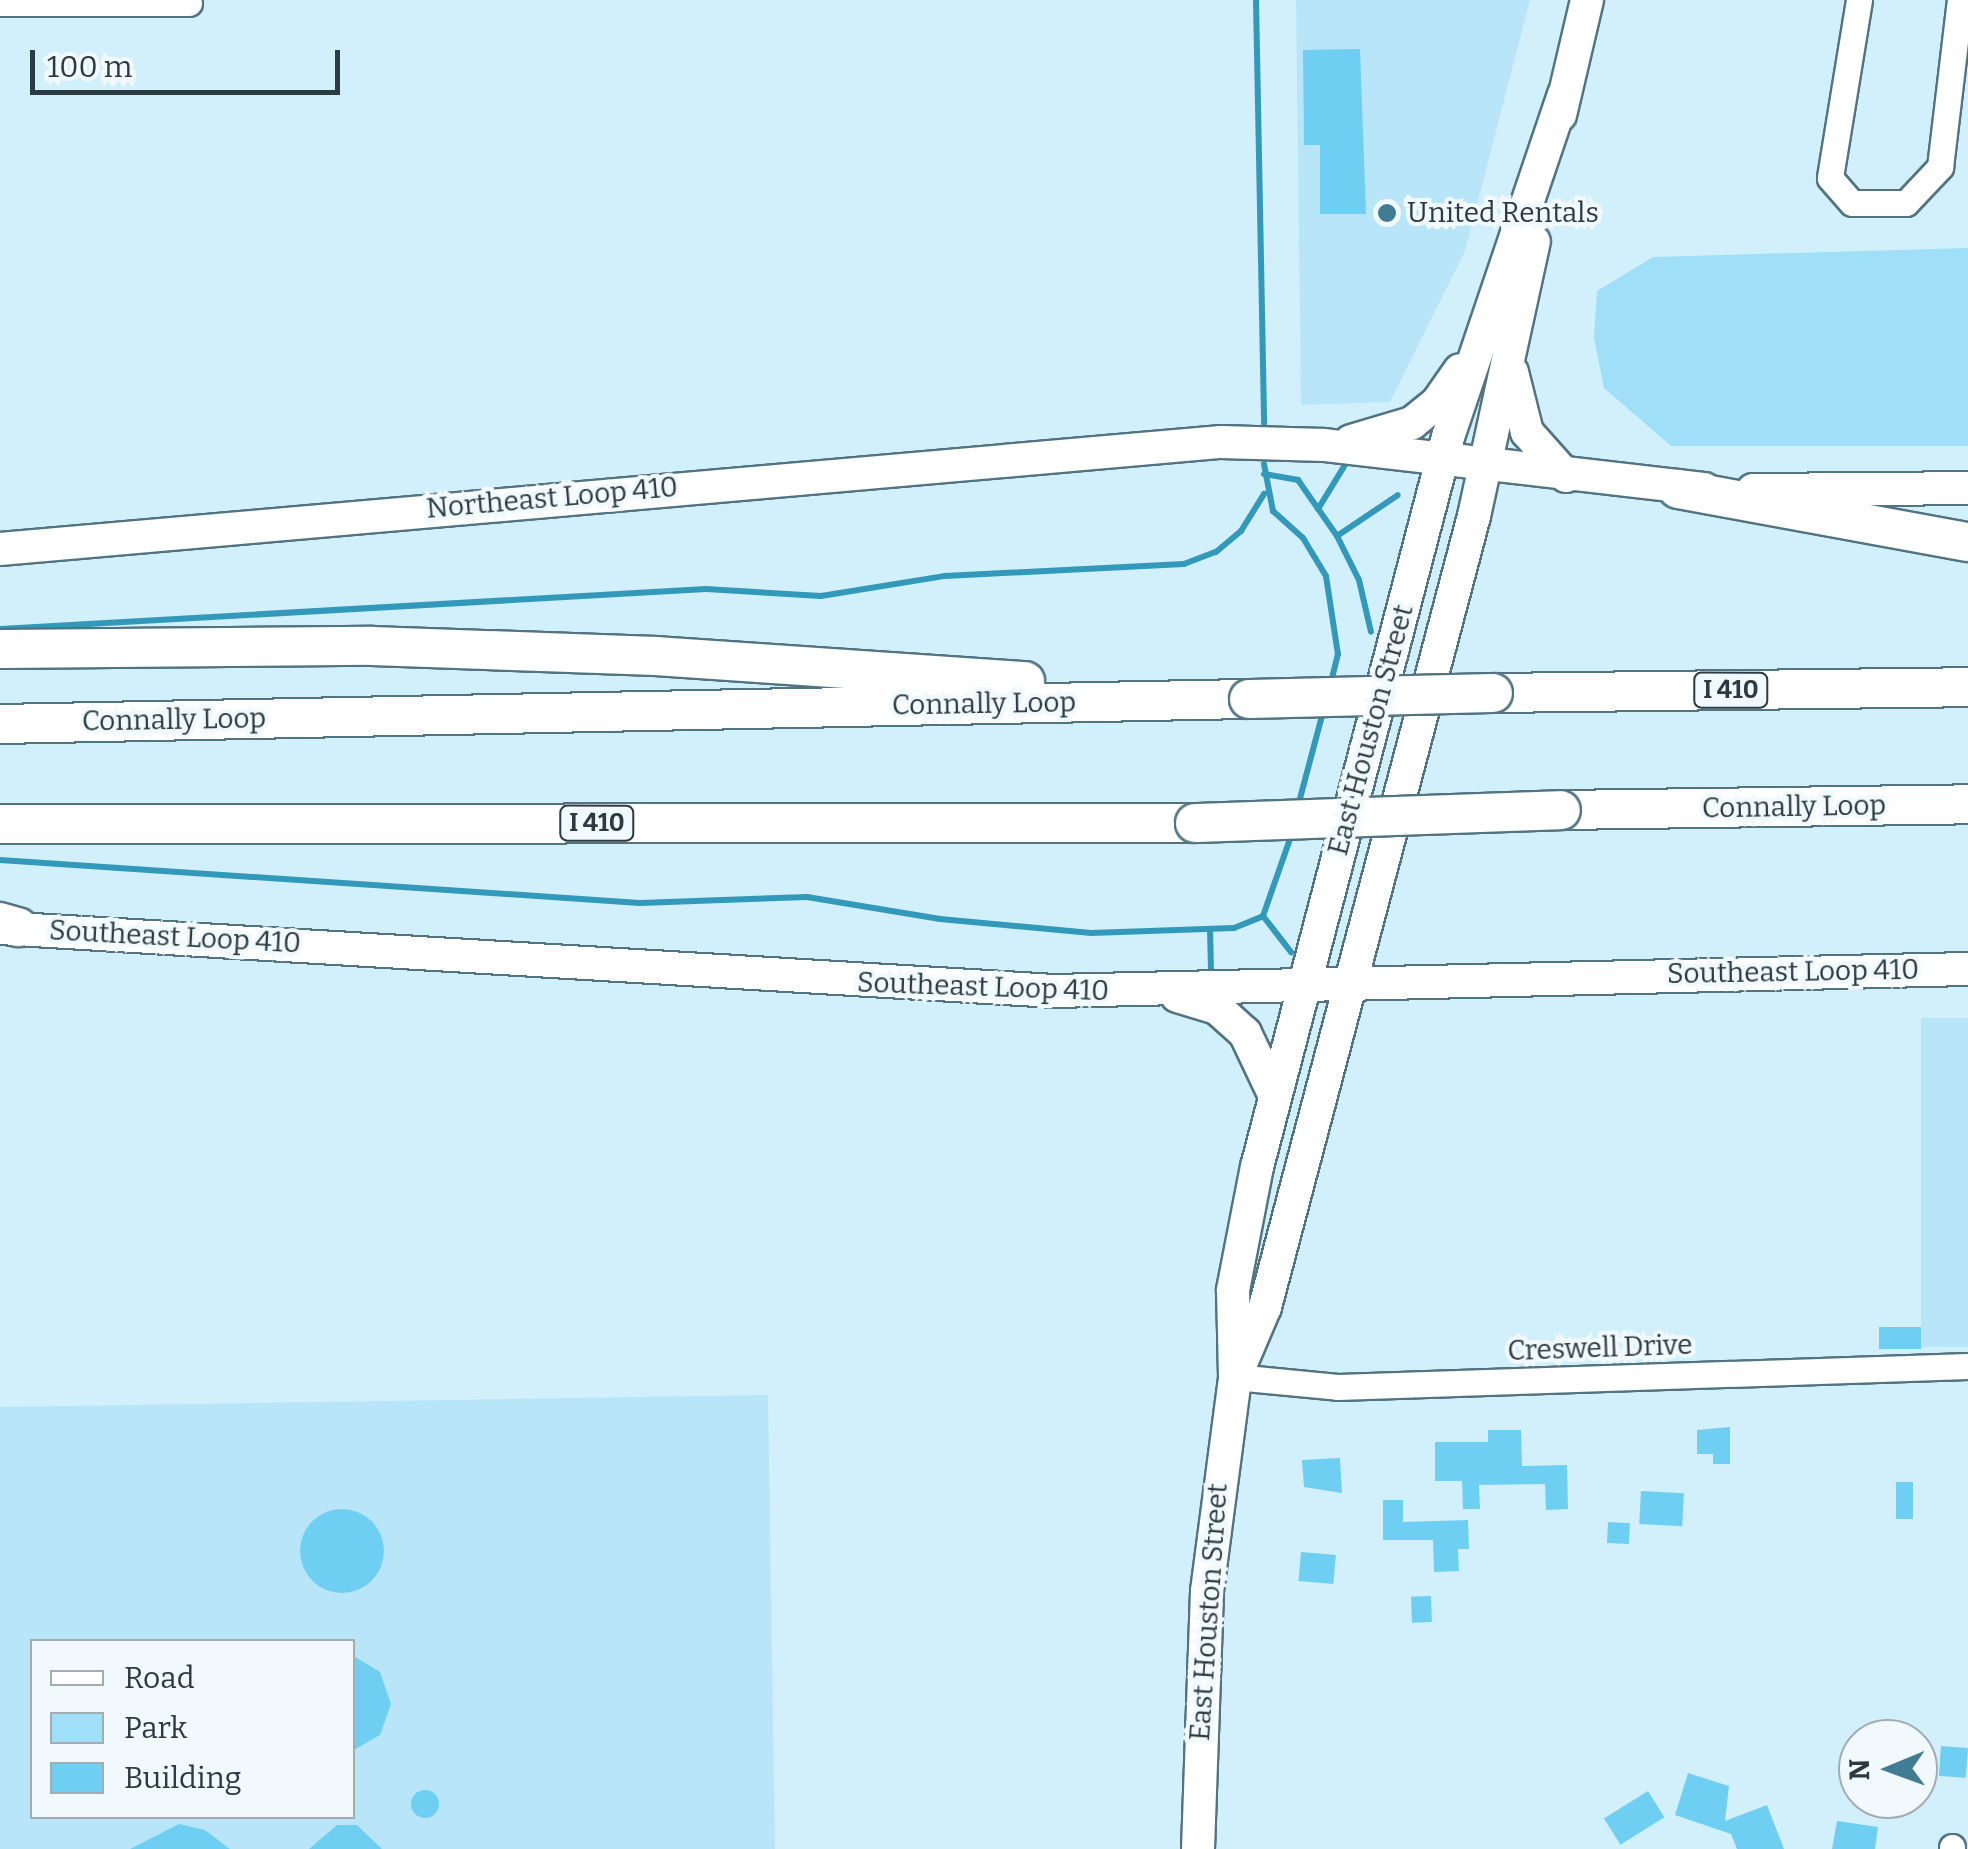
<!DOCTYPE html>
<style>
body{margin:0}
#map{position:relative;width:1968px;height:1849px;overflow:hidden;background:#d2f0fb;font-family:Bitter,serif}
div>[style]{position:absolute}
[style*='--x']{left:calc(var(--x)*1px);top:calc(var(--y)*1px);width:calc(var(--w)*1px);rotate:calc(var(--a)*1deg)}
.built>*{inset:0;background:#b8e6f8;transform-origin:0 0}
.green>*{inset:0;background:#9fdff8}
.stream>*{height:6px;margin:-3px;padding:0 3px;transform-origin:3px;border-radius:3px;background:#3299ba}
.building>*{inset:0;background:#6fcff2;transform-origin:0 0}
.round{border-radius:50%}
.roads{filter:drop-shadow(2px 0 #527481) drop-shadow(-2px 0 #527481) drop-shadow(0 2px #527481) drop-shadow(0 -2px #527481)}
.minor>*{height:25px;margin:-12.5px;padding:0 12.5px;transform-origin:12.5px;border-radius:12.5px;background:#fff}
.major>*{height:32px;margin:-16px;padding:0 16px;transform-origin:16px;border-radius:16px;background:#fff}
.highway>*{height:38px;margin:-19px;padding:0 19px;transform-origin:19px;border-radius:19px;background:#fff}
.bridges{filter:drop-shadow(2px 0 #527481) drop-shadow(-2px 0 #527481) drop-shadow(0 2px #527481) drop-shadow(0 -2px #527481)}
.highway-bridge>*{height:38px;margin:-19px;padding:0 19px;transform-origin:19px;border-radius:19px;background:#fff}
.dots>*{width:28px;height:28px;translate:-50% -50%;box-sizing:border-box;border:5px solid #f1f9fc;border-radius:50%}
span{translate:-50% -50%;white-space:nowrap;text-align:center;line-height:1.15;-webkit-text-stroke:8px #f1f9fc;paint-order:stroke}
.shield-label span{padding:2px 8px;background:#f1f9fc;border:2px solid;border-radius:8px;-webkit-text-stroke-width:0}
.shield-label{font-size:25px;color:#2c3b41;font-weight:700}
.poi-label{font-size:28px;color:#2c3b41}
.left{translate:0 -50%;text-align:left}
.street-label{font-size:28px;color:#2c3b41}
.legend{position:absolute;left:30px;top:1639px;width:325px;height:180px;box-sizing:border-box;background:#f1f9fc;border:2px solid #a2adb1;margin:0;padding:12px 18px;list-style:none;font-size:30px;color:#2c3b41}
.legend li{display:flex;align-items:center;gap:20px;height:50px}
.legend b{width:50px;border:2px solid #a2adb1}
.north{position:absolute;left:1838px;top:1719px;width:100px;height:100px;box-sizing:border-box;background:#f1f9fc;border:2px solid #a2adb1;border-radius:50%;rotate:269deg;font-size:28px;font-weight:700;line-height:40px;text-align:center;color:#2c3b41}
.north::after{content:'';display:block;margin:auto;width:35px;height:45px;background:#407d93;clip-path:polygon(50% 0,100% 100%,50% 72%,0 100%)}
.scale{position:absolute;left:30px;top:50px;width:310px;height:45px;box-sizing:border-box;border:5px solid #2c3b41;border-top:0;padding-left:12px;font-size:30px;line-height:35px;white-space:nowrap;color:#2c3b41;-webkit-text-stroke:8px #f1f9fc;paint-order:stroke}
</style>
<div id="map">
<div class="built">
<div style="clip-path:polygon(1296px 0,1530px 0,1465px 251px,1390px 402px,1301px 405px)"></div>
<div style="left:1968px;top:1018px;width:329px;height:47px;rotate:90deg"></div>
<div style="clip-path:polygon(evenodd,768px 1395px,775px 1849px,0 1849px,0 1407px,768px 1395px,32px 1642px,352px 1642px,352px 1816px,32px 1816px,32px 1642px)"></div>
</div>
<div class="green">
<div style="clip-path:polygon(1968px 248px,1968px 446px,1671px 446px,1604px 388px,1594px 338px,1597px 291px,1653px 257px)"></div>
</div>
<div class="stream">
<div style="--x:1256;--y:0;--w:425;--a:88.9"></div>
<div style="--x:1264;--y:464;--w:48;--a:79.2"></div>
<div style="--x:1273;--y:511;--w:40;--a:42"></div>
<div style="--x:1303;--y:538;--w:44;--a:58.8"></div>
<div style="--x:1326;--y:576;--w:79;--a:81.3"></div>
<div style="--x:1338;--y:654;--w:32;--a:104"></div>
<div style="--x:1264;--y:474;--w:35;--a:10"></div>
<div style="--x:1298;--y:480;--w:68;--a:55.1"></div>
<div style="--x:1337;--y:536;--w:49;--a:63.4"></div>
<div style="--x:1359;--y:580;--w:53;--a:77"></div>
<div style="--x:1318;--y:509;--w:52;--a:-58.5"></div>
<div style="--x:1337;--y:536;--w:73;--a:-33.9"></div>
<div style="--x:0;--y:629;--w:707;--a:-3.24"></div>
<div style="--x:706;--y:589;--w:115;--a:3.5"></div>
<div style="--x:821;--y:596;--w:126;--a:-9.2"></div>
<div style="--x:945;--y:576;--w:239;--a:-2.9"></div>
<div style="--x:1184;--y:564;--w:34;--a:-21"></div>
<div style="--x:1216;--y:552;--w:33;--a:-40"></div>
<div style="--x:1241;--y:531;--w:44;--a:-58.1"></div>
<div style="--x:1298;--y:806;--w:97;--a:-75.1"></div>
<div style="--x:0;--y:860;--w:641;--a:3.84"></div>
<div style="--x:640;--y:903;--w:167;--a:-2.1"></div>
<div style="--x:807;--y:897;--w:135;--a:9.4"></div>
<div style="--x:940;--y:919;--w:152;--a:5.3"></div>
<div style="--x:1091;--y:933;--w:143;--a:-2"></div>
<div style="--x:1234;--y:928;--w:31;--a:-22"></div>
<div style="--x:1263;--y:916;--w:88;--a:-70.7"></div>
<div style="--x:1263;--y:916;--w:46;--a:52.1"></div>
<div style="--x:1210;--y:929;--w:42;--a:88.6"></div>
</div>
<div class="building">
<div style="clip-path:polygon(1360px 49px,1366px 214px,1320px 214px,1320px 145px,1304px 145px,1303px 50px)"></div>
<div style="left:1879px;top:1327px;width:42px;height:22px"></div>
<div style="clip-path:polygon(1730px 1427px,1730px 1464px,1713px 1464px,1713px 1454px,1697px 1454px,1697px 1430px)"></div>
<div style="clip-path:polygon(1488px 1430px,1521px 1430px,1522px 1466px,1567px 1465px,1568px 1509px,1546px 1510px,1545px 1484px,1479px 1485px,1480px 1509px,1463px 1509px,1462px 1481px,1435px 1481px,1435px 1442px,1488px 1442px)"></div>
<div style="clip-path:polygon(1340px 1458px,1342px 1493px,1304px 1487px,1302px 1460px)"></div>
<div style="left:1896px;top:1482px;width:17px;height:37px"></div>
<div style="left:1641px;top:1491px;width:43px;height:33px;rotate:3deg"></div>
<div style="clip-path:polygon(1383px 1500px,1403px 1500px,1403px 1522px,1468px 1520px,1469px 1549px,1458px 1549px,1459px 1571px,1434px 1572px,1433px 1540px,1383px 1540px)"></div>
<div class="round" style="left:300px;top:1509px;width:84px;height:84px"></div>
<div style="left:1608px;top:1522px;width:22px;height:21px;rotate:3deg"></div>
<div style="left:1301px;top:1552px;width:35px;height:29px;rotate:5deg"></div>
<div style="left:1431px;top:1596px;width:26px;height:20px;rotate:88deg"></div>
<div style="clip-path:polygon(352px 1655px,380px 1672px,391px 1704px,380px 1735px,352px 1751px)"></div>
<div style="left:1941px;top:1746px;width:27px;height:30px;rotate:4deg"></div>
<div style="clip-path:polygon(1688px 1773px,1729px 1786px,1725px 1821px,1767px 1805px,1784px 1849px,1737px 1849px,1731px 1834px,1675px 1815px)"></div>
<div class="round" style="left:411px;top:1790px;width:28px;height:28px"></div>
<div style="left:1648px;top:1791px;width:31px;height:52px;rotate:58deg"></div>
<div style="clip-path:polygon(1837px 1821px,1878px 1827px,1875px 1849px,1832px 1849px)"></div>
<div style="clip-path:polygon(179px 1824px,205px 1830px,230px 1849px,130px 1849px)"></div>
<div style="clip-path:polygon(337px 1825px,357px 1825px,382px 1849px,309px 1849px)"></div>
</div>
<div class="roads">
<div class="minor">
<div style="--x:1859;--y:0;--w:180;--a:99.3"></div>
<div style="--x:1830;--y:178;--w:33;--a:49"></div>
<div style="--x:1852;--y:203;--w:54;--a:0"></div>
<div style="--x:1906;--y:203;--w:50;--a:-46.6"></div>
<div style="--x:1940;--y:167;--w:168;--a:-83.2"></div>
<div style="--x:0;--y:3;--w:189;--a:0"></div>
<div style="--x:1235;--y:1377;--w:103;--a:5.5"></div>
<div style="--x:1338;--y:1387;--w:630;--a:-1.91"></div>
<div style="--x:1952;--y:1847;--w:2;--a:90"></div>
</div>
<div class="major">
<div style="--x:1560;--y:115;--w:118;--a:-76.8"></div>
<div style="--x:1512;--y:372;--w:62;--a:76"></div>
<div style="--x:1527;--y:432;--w:59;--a:48.4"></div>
<div style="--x:1351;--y:441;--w:64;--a:-16.4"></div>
<div style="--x:1412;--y:423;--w:32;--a:-39"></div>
<div style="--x:1437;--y:403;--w:40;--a:-55.1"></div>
<div style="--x:1753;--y:490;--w:215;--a:-0.5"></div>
<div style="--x:0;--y:549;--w:1226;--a:-5.01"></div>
<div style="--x:1221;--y:442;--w:103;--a:1.7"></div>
<div style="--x:1324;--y:445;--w:383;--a:6.6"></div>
<div style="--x:0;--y:928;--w:1056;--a:3.42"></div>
<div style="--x:1054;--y:991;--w:914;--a:-1.38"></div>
<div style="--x:1177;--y:996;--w:42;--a:16.7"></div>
<div style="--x:1217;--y:1008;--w:38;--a:42"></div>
<div style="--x:1245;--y:1033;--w:68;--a:64.6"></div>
<div style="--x:1239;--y:1368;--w:66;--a:-66.9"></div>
<div style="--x:1265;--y:1307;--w:818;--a:-75.2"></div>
<div style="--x:1474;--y:516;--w:281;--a:-77.7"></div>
<div style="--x:1198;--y:1849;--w:258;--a:-88"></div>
<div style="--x:1207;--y:1591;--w:216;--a:-82.5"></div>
<div style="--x:1235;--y:1377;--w:87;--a:-91.3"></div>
<div style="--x:1233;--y:1290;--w:125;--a:-79"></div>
<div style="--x:1257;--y:1167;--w:755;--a:-75.34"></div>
<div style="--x:1448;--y:437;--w:361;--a:-71.3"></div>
</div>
<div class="highway">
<div style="--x:1678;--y:489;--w:295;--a:10.4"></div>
<div style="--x:0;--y:649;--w:372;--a:-0.5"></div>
<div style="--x:372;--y:646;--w:284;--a:2"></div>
<div style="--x:656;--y:656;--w:370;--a:3.9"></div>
<div style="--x:1493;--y:693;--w:475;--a:-0.7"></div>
<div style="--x:0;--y:724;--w:1249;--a:-1.15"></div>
<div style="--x:1561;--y:810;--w:407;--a:-0.8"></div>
<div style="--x:0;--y:824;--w:1195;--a:-0.05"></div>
<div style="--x:0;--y:922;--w:19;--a:16"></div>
</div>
</div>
<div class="bridges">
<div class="highway-bridge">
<div style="--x:1249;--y:699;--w:244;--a:-1.4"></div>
<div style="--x:1195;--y:823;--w:366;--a:-2"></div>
</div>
</div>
<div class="dots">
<div style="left:1387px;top:213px;background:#407d93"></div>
</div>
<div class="shield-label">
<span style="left:1731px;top:690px">I 410</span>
<span style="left:597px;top:823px">I 410</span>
</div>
<div class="poi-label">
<span class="left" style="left:1407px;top:213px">United Rentals</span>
</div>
<div class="street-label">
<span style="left:552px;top:498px;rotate:-5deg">Northeast Loop 410</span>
<span style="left:984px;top:704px;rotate:-1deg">Connally Loop</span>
<span style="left:174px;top:720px;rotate:-1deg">Connally Loop</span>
<span style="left:1371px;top:730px;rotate:-75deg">East Houston Street</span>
<span style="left:1794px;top:807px;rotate:-1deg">Connally Loop</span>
<span style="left:175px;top:937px;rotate:3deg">Southeast Loop 410</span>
<span style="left:1793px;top:972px;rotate:-1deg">Southeast Loop 410</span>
<span style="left:983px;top:987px;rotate:2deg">Southeast Loop 410</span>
<span style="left:1600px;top:1348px;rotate:-2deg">Creswell Drive</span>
<span style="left:1209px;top:1612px;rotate:-86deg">East Houston Street</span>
</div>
<ul class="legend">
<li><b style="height:12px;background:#fff"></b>Road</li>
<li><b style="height:28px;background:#9fdff8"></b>Park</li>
<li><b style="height:28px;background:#6fcff2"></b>Building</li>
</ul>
<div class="north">N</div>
<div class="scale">100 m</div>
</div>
